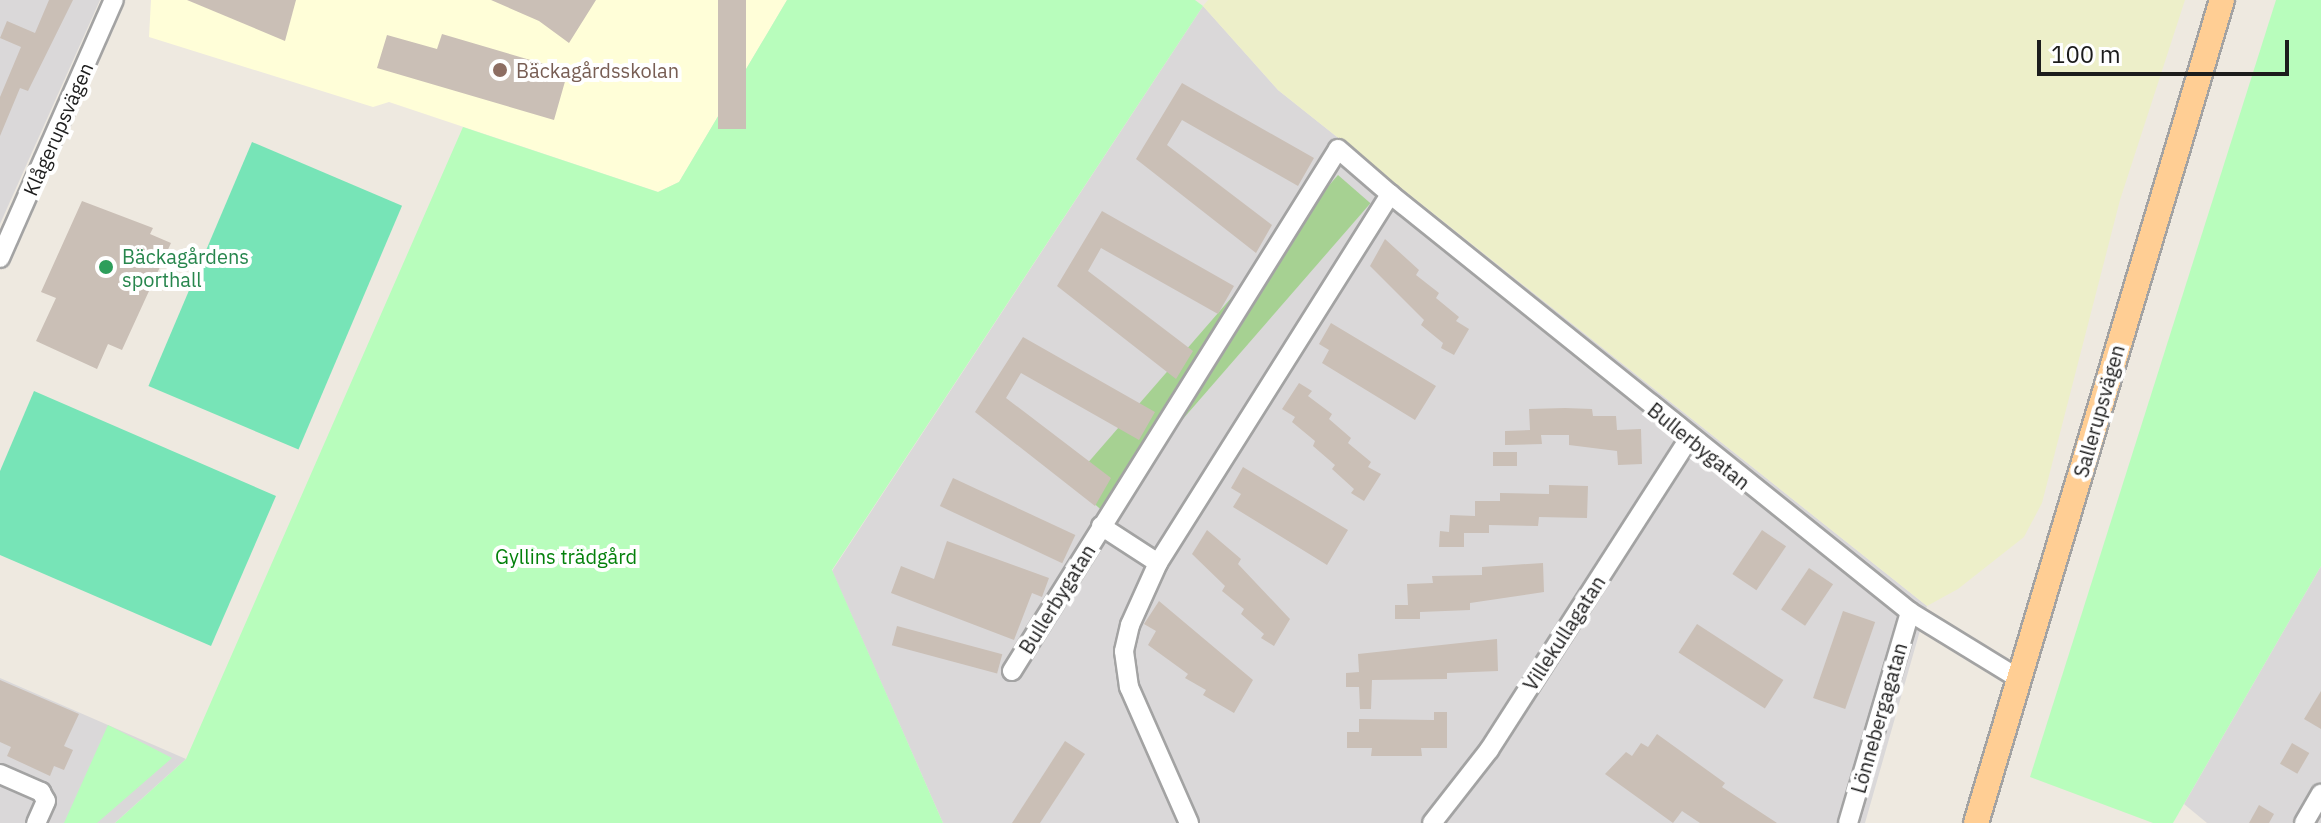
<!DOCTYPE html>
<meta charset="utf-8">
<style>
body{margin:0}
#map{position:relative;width:2321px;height:823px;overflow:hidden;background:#eee9e0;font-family:"IBM Plex Sans",sans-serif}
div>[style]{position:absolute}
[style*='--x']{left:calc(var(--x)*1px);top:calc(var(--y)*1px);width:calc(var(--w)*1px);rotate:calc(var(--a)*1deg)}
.residential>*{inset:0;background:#dad8d9}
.education>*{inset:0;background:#fffed8}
.farmland>*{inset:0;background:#edefc9}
.forest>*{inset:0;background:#a6d192;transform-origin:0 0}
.park>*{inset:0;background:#b8fdbc}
.pitch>*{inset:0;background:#77e4b7;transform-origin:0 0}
.building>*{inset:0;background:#cabfb6;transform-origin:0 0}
.roads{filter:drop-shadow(2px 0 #a3a3a3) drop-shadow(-2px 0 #a3a3a3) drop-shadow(0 2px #a3a3a3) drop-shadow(0 -2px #a3a3a3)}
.minor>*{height:18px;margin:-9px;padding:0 9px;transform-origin:9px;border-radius:9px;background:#fff}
.major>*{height:24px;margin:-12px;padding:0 12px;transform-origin:12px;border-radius:12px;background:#ffce94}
.dots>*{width:22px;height:22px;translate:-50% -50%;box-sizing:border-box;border:4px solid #fff;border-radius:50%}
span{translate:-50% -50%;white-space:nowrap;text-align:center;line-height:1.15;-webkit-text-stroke:8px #fff;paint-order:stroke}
.education-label{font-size:20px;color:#785e54}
.left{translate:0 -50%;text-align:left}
.street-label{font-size:20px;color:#1c1c1c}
.leisure-label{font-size:20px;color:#27864d}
.park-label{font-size:20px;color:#03800b}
.scale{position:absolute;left:2037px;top:40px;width:252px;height:36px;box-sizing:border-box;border:4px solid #1c1c1c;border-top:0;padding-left:10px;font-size:24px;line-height:28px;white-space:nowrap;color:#1c1c1c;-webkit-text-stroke:6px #fff;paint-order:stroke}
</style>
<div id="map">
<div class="residential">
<div style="clip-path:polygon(0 0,100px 0,0 224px)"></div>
<div style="clip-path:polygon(1203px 6px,1278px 90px,1927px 606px,1865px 823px,943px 823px,832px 571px)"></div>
<div style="clip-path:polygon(2321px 566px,2321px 823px,2207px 823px,2184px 804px)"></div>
<div style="clip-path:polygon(0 678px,186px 759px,115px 823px,0 823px)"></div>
</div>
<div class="education">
<div style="clip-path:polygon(151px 0,787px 0,679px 182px,658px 192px,389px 102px,373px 107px,149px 37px)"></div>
</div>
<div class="farmland">
<div style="clip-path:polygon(1208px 0,2185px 0,2120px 200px,2042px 503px,2024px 537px,1958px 589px,1927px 606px,1278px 90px,1203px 6px)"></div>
</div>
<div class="forest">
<div style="left:1338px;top:175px;width:43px;height:408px;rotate:41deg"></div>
</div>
<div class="park">
<div style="clip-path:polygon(787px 0,1195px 0,1203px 6px,832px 570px,943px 823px,115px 823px,186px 759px,463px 127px,658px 192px,679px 182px)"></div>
<div style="clip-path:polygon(2276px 0,2321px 0,2321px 566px,2173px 823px,2153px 823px,2030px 777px)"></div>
<div style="clip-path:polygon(108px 725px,172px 758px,97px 823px,64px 823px)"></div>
</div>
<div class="pitch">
<div style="left:252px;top:142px;width:163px;height:265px;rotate:23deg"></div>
<div style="clip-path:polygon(34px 391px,276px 496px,211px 646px,0 555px,0 471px)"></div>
</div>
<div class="building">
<div style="clip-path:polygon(49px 0,73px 0,28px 91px,20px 88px,0 136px,0 97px,21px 47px,0 38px,7px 21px,35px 33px)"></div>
<div style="clip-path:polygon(187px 0,296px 0,285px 41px)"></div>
<div style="clip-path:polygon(491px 0,596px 0,569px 43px,539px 21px)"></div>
<div style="left:718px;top:0;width:28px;height:129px"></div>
<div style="clip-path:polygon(442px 34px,568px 71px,554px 120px,377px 68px,387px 35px,437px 49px)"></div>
<div style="clip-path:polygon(1182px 83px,1314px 158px,1298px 186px,1182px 120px,1167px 145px,1272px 225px,1256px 253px,1136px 159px)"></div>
<div style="clip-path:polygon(82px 201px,153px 228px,150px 234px,171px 243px,122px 350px,108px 344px,97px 369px,36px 341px,56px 298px,41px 292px)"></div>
<div style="clip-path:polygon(1102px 211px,1234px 286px,1218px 314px,1101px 248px,1088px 271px,1193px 351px,1176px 379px,1057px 286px)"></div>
<div style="clip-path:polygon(1385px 239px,1419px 270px,1416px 275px,1439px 293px,1436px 298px,1459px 317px,1456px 321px,1469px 329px,1454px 355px,1441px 348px,1443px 343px,1421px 325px,1424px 320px,1370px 266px)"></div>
<div style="clip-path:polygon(1331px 323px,1436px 386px,1415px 420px,1322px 363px,1329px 350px,1319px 344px)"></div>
<div style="clip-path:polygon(1023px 337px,1155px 412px,1139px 440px,1021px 373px,1006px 398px,1111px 478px,1095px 506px,975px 412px)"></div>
<div style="clip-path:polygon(1299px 383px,1312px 391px,1308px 396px,1332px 414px,1329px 419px,1351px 438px,1348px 443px,1371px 462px,1368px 467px,1381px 474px,1364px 501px,1351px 493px,1354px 489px,1332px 469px,1335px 465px,1313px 446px,1315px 441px,1292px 422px,1295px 417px,1282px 409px)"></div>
<div style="clip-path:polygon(1565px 408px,1592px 409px,1593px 416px,1616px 416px,1617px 430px,1641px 429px,1642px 464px,1618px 465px,1617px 451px,1569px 445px,1569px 435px,1541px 435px,1542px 444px,1505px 445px,1505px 431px,1530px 430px,1529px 409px)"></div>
<div style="left:1517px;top:452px;width:14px;height:24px;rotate:90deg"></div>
<div style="clip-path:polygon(1243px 467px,1348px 530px,1327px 565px,1233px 507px,1241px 494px,1231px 488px)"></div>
<div style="left:953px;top:478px;width:135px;height:31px;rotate:25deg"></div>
<div style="clip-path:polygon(1549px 485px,1588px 486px,1587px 518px,1539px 517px,1538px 526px,1489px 525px,1489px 533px,1464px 533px,1464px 547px,1439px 547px,1440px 531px,1449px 532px,1450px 515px,1475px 516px,1475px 501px,1500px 501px,1500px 493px,1549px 494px)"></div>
<div style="clip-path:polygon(1207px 530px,1241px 559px,1238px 564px,1290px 619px,1274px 646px,1261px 638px,1264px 634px,1241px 614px,1244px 609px,1222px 591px,1225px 586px,1192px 554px)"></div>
<div style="left:1762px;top:530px;width:29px;height:53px;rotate:34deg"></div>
<div style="clip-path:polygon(947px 541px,1049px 578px,1042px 597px,1032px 593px,1014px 640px,891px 593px,901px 566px,934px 579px)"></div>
<div style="clip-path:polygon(1543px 563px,1544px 592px,1470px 603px,1470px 610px,1420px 612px,1420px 619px,1395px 619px,1395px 605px,1408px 605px,1407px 584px,1433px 583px,1432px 576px,1482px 575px,1482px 567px)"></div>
<div style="left:1809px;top:568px;width:29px;height:50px;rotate:34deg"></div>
<div style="clip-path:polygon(1159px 601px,1253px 680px,1234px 713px,1203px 695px,1206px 690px,1185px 678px,1188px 674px,1148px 645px,1156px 631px,1144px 624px)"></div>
<div style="left:1843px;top:611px;width:34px;height:92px;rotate:19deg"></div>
<div style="left:1697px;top:624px;width:103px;height:34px;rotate:33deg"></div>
<div style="left:897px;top:626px;width:109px;height:20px;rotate:15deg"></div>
<div style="clip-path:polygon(1497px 639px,1498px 671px,1447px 673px,1447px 679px,1372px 680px,1371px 709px,1360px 709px,1359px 687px,1346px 687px,1346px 673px,1359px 672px,1358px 654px)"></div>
<div style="clip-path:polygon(0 680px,79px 714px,64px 746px,73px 750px,64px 770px,54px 766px,50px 776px,7px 756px,11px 747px,0 742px)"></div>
<div style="clip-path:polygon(2321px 691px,2321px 729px,2304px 719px)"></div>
<div style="clip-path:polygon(1434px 712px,1447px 712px,1447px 748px,1421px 748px,1422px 756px,1371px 756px,1372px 748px,1347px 748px,1347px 732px,1359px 732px,1359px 719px,1434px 720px)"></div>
<div style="clip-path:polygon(1657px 734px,1725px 783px,1722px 787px,1777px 823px,1700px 823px,1682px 811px,1673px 823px,1605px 774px,1626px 752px,1632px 756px,1641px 743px,1648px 747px)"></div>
<div style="clip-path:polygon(1065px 741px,1085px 754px,1040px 823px,1012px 823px)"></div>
<div style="left:2292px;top:743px;width:20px;height:24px;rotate:30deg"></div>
<div style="clip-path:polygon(2259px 805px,2274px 814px,2269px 823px,2249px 823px)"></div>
</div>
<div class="roads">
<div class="minor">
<div style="--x:0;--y:258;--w:282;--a:-66.2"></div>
<div style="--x:1101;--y:526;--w:68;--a:33"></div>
<div style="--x:1012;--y:671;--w:615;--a:-58.01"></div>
<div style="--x:1338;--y:149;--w:69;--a:40.9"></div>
<div style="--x:0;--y:774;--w:45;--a:23.7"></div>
<div style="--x:41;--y:792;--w:10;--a:61"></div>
<div style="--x:46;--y:801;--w:24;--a:114"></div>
<div style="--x:1189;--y:823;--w:149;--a:-113.8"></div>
<div style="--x:1129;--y:687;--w:36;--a:-98"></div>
<div style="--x:1124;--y:651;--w:27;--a:-77"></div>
<div style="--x:1130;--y:625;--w:68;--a:-65.7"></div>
<div style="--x:1158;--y:563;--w:436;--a:-57.8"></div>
<div style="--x:1390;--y:194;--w:667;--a:38.79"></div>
<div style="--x:1910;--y:612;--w:130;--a:31.5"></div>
<div style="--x:1432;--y:823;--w:93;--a:-52"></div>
<div style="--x:1489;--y:750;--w:370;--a:-57.3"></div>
<div style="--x:1848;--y:823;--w:220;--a:-73.6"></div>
<div style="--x:2304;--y:823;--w:34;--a:-60"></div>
</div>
<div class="major">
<div style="--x:1976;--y:823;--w:859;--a:-73.36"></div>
</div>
</div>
<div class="dots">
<div style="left:500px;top:70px;background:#8d6e63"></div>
<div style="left:106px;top:267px;background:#2e9e5b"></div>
</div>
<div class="education-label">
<span class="left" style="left:516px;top:70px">Bäckagårdsskolan</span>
</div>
<div class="street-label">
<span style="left:58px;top:129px;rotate:-66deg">Klågerupsvägen</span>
<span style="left:2099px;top:411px;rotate:-74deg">Sallerupsvägen</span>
<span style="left:1699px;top:446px;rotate:39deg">Bullerbygatan</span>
<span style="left:1057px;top:599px;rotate:-58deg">Bullerbygatan</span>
<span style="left:1564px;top:633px;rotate:-57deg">Villekullagatan</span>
<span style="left:1879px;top:718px;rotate:-74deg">Lönnebergagatan</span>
</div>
<div class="leisure-label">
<span class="left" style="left:122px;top:268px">Bäckagårdens<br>sporthall</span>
</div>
<div class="park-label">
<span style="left:566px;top:556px">Gyllins trädgård</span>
</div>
<div class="scale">100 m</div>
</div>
